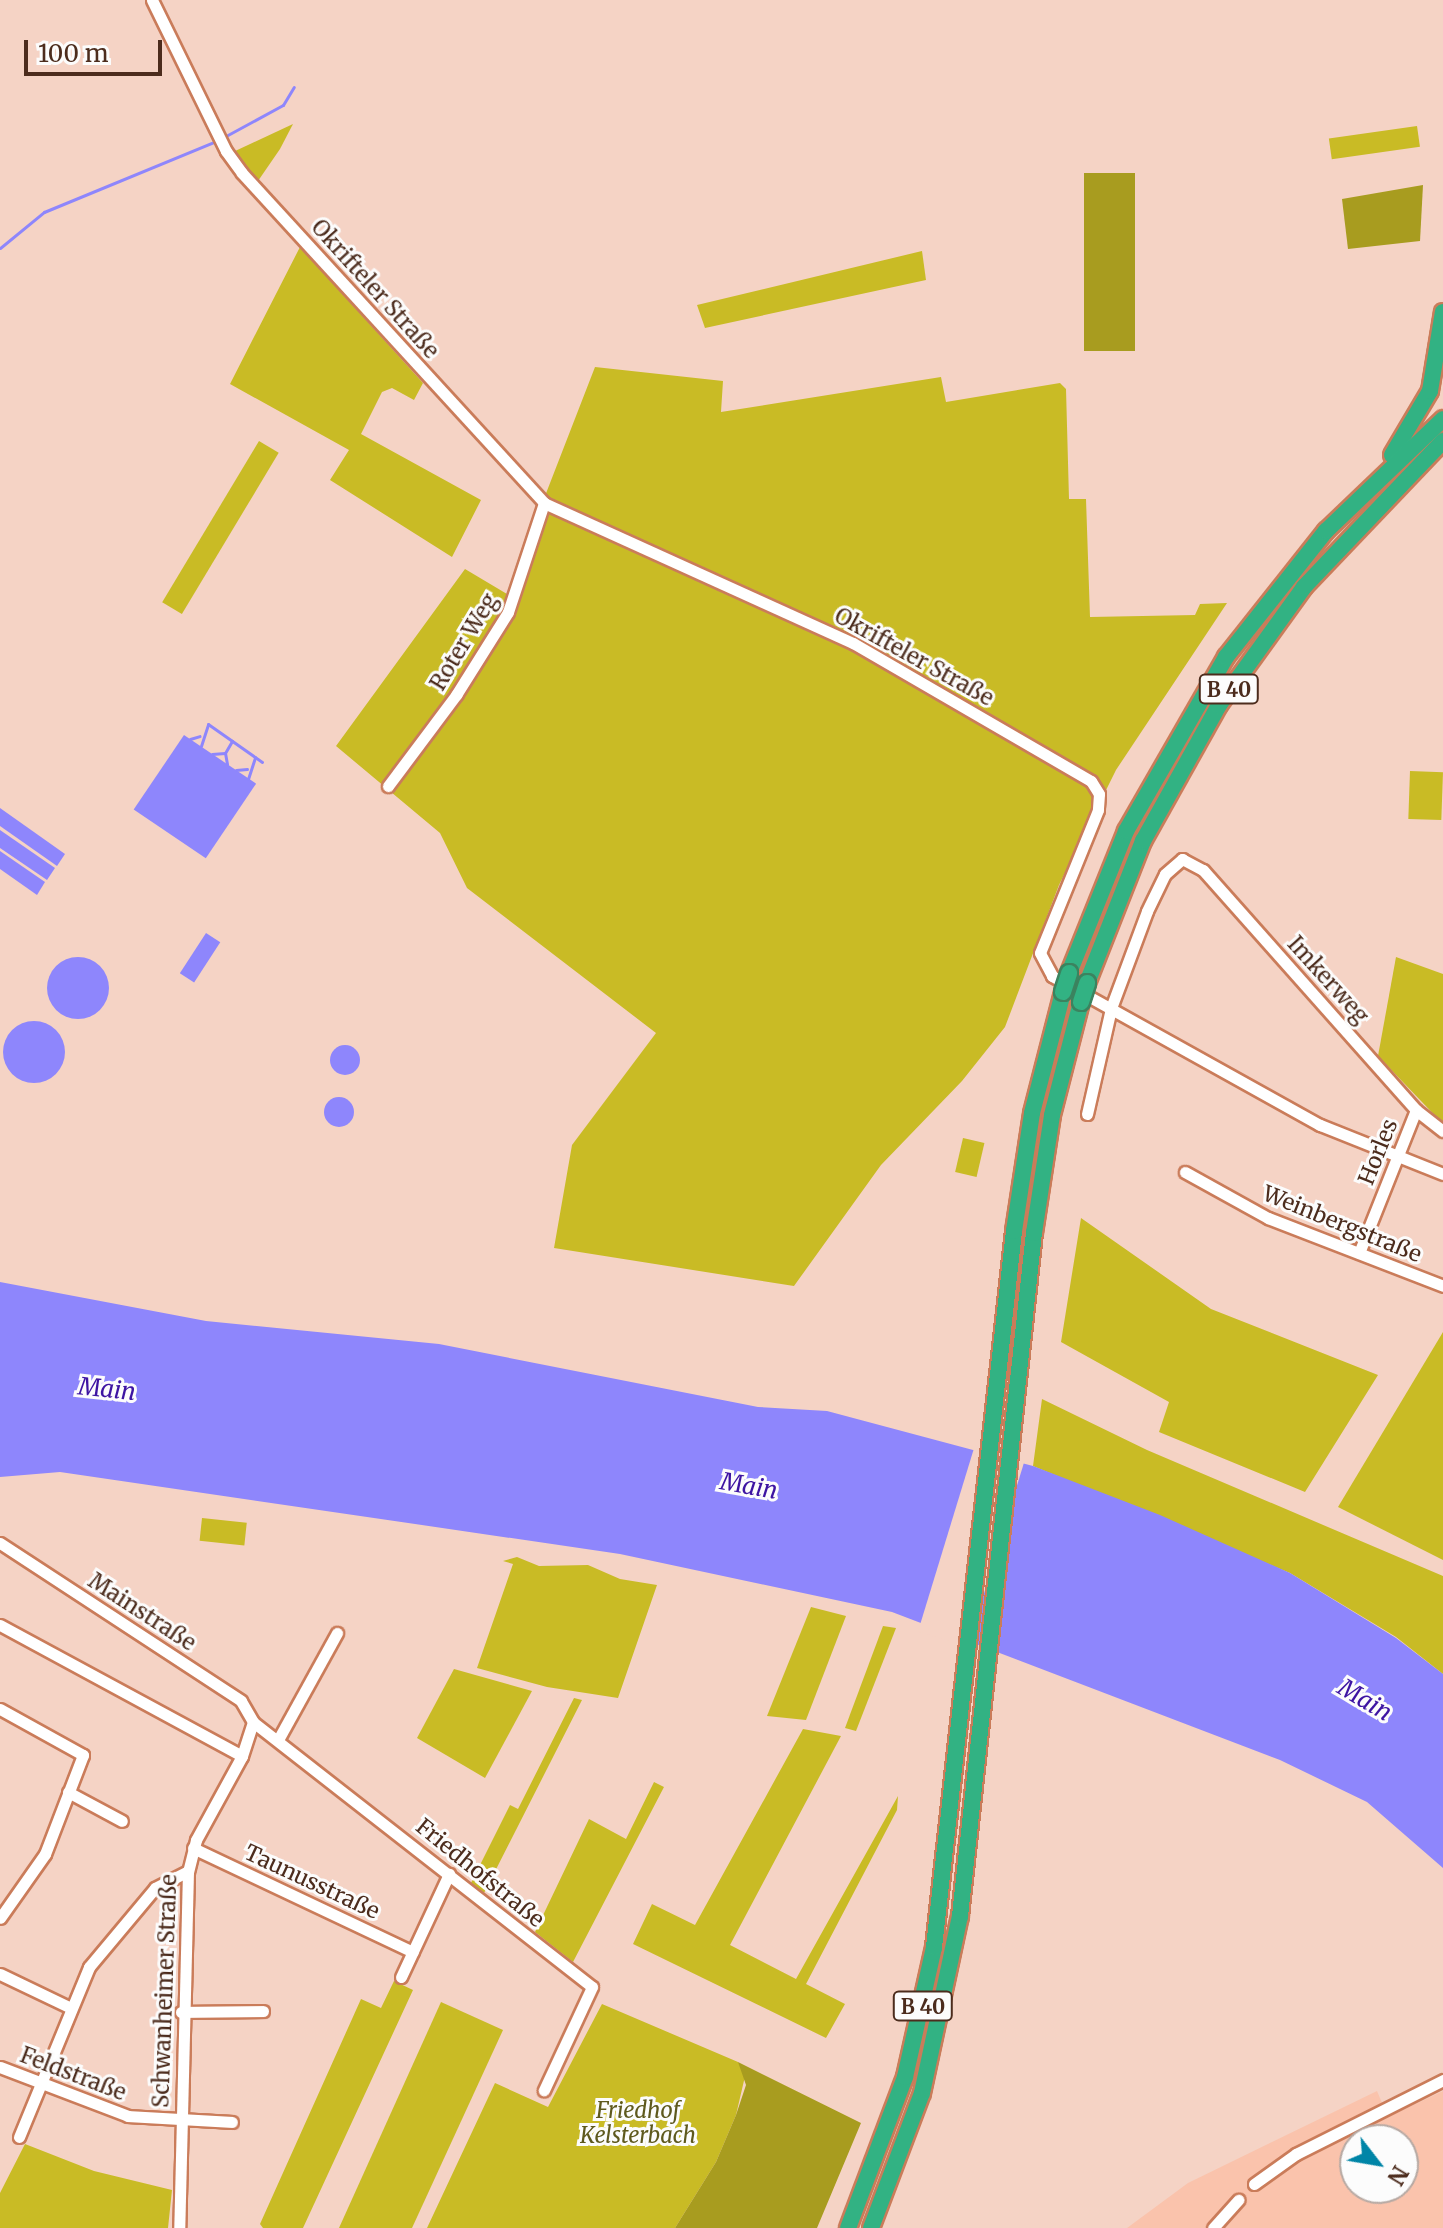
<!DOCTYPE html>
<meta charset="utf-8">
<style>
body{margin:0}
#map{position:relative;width:1443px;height:2228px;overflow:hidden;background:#f5d3c5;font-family:Merriweather,serif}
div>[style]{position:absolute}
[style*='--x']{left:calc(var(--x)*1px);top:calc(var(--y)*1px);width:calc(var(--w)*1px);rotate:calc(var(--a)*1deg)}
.built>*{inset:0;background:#fac3ac}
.green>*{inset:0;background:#c9bb25;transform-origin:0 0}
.forest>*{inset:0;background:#a89c1f;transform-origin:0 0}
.water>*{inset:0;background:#8e86fc;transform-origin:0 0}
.round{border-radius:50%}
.pier>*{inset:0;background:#f5d3c5;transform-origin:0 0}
.stream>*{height:3px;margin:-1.5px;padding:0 1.5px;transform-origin:1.5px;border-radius:1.5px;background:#8e86fc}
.roads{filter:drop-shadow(2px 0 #ca7c5a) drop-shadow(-2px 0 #ca7c5a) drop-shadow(0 2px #ca7c5a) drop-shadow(0 -2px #ca7c5a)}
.minor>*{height:11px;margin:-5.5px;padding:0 5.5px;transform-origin:5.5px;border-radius:5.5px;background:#fff}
.highway>*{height:16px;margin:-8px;padding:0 8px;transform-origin:8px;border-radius:8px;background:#32b283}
.bridges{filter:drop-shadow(2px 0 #3b835f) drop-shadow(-2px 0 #3b835f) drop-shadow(0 2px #3b835f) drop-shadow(0 -2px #3b835f)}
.highway-bridge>*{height:16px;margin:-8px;padding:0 8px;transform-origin:8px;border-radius:8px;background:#32b283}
span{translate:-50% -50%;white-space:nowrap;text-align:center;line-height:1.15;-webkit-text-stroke:6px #fcfcfc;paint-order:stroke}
.shield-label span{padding:2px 6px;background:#fcfcfc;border:2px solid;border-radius:6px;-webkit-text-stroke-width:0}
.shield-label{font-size:20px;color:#4c2c1d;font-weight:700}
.street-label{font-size:22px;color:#4c2c1d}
.park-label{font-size:22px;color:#5e591d;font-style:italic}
.water-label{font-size:24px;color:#3d14a2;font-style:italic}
.north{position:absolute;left:1339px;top:2124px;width:80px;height:80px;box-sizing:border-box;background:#fcfcfc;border:2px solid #b6a9a3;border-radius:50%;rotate:121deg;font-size:22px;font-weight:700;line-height:32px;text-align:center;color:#4c2c1d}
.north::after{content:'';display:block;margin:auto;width:28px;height:36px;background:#0085a7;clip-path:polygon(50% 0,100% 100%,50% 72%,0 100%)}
.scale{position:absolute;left:24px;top:40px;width:138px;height:36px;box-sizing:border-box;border:4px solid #4c2c1d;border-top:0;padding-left:10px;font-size:24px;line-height:28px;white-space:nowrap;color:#4c2c1d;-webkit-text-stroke:6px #fcfcfc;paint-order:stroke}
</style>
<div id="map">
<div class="built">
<div style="clip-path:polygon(evenodd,1377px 2091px,1388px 2117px,1443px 2091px,1443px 2228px,1127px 2228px,1188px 2183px,1377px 2091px,1355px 2140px,1403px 2140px,1403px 2188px,1355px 2188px,1355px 2140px)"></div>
</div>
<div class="green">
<div style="clip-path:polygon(293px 124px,280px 149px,258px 181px,233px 152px)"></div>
<div style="left:1417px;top:126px;width:21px;height:89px;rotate:82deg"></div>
<div style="clip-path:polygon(300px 247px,423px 383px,414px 400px,392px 388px,382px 392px,361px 434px,481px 500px,452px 557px,330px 480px,349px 450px,230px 384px)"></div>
<div style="clip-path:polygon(922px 251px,926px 280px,705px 328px,697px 305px)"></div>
<div style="clip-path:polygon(595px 367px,723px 381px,721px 412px,941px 377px,946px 402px,1060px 383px,1066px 389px,1069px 499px,1086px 499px,1090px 617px,1195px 615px,1200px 604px,1227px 603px,1116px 770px,1059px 885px,1005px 1027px,962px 1081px,881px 1165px,794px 1286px,554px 1248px,572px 1145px,656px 1033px,467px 888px,440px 833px,336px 746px,465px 569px,507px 594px)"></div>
<div style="left:259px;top:441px;width:23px;height:188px;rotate:31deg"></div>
<div style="left:1410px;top:771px;width:33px;height:48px;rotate:2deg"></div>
<div style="clip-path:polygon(1396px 957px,1443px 974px,1443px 1124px,1378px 1056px)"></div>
<div style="left:963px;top:1138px;width:22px;height:35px;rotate:13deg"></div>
<div style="clip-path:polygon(1081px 1218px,1211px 1309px,1378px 1375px,1305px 1492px,1159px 1432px,1169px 1402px,1061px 1342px)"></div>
<div style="clip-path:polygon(1443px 1332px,1443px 1560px,1338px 1507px)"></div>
<div style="clip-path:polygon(1042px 1399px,1147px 1450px,1443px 1576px,1443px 1674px,1396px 1637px,1290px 1573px,1033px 1466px)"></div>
<div style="left:202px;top:1518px;width:45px;height:23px;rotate:6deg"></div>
<div style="clip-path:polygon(517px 1557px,539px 1566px,588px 1565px,620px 1579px,657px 1585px,618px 1698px,547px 1687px,477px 1668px,513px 1564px,503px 1561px)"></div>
<div style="clip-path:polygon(811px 1607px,846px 1616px,806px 1720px,767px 1716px)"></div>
<div style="clip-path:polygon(883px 1626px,896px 1628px,856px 1731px,845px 1728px)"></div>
<div style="clip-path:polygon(454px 1669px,532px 1691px,485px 1778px,417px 1738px)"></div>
<div style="clip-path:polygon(574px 1698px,582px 1700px,484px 1893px,471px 1883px,510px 1805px,518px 1809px)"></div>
<div style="clip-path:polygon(803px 1729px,841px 1736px,730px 1945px,796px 1979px,898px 1796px,897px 1810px,806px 1984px,845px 2004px,826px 2038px,633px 1944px,652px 1904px,695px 1925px)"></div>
<div style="clip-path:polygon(654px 1782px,664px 1787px,573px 1962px,535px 1932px,589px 1819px,626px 1839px)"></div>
<div style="clip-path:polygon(394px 1981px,413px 1990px,303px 2228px,263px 2228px,260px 2224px,361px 1999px,381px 2008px)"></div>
<div style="clip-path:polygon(441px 2002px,503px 2030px,412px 2228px,339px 2228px)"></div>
<div style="clip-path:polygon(602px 2004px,738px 2062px,746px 2072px,736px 2115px,716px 2162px,675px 2228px,427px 2228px,495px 2083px,548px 2107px)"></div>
<div style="clip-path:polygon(25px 2144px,94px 2171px,172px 2190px,168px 2228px,0 2228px,0 2193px)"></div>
</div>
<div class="forest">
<div style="left:1084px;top:173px;width:51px;height:178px"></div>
<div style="clip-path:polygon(1423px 185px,1420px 241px,1348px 249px,1342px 199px)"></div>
<div style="clip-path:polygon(738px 2062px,861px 2123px,817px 2228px,675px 2228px,716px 2162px,736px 2115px,746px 2085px)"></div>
</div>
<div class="water">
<div style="left:184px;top:735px;width:87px;height:90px;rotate:34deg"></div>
<div style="clip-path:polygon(0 808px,65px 854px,57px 866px,0 826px)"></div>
<div style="clip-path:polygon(0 830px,55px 868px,47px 880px,0 848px)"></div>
<div style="clip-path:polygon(0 851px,45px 882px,37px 895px,0 869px)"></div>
<div style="left:206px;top:933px;width:17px;height:48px;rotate:33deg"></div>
<div class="round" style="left:47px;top:957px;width:62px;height:62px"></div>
<div class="round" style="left:3px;top:1021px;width:62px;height:62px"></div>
<div class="round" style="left:330px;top:1045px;width:30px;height:30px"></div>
<div class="round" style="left:324px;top:1097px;width:30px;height:30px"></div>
<div style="clip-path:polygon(0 1282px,206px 1321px,439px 1344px,758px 1407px,827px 1411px,1033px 1466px,1160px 1515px,1290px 1573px,1396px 1638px,1443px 1674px,1443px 1868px,1367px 1802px,1280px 1760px,892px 1612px,620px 1554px,60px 1472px,0 1477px)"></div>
</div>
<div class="pier">
<div style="left:975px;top:1445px;width:52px;height:195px;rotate:17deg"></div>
</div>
<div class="stream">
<div style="--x:224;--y:137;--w:67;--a:-28.5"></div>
<div style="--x:283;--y:105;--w:21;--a:-59"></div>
<div style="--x:0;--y:248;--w:57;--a:-39.3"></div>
<div style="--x:44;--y:212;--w:184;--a:-22.4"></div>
<div style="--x:190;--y:739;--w:10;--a:-17"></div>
<div style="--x:201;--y:746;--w:23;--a:-72"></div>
<div style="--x:208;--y:724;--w:66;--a:35.1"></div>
<div style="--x:212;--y:754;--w:13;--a:-4"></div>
<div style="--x:227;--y:764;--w:11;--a:-100"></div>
<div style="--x:225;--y:753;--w:14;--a:-60"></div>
<div style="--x:236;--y:770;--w:11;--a:-5"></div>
<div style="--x:248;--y:779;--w:23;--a:-72"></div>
</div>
<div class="roads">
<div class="minor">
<div style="--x:152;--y:0;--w:168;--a:63.9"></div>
<div style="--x:226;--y:151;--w:27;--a:54"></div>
<div style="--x:242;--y:173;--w:447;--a:47.5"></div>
<div style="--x:544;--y:503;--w:339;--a:24.4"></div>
<div style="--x:853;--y:643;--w:275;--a:30.1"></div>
<div style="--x:1091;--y:781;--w:15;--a:58"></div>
<div style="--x:1099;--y:794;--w:16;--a:94"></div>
<div style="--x:1098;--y:810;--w:154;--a:112.1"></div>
<div style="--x:1040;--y:953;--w:26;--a:62"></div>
<div style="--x:1052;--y:976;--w:307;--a:29.1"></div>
<div style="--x:1320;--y:1125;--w:132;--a:21.7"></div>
<div style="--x:388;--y:786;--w:114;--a:-53.2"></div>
<div style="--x:456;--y:695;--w:98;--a:-57.9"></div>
<div style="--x:508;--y:612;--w:115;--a:-71.7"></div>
<div style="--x:1087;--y:1114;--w:109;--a:-77.2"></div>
<div style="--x:1111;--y:1008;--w:103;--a:-69.6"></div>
<div style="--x:1147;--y:911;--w:41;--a:-64.1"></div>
<div style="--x:1165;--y:874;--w:23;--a:-41"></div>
<div style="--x:1182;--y:859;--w:24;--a:28"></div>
<div style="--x:1203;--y:870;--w:321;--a:48.4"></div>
<div style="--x:1416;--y:1110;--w:34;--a:38"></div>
<div style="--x:1185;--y:1172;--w:95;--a:29"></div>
<div style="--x:1268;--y:1218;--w:188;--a:21.2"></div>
<div style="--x:1359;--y:1253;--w:154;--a:-68.3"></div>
<div style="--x:0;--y:1543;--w:288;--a:33.2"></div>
<div style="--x:241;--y:1701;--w:24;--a:60"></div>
<div style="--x:253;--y:1722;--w:36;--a:108"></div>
<div style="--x:242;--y:1756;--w:96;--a:118.7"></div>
<div style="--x:196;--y:1840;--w:32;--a:104"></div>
<div style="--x:188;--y:1871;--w:357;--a:91.4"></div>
<div style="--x:0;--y:1625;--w:275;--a:28.4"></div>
<div style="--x:0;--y:1709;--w:95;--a:29"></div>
<div style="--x:83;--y:1755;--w:106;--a:111"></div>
<div style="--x:45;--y:1854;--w:78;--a:125.1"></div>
<div style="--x:253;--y:1722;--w:430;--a:38"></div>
<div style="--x:592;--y:1987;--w:114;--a:115"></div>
<div style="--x:279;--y:1738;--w:120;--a:-61.1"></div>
<div style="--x:68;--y:1792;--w:61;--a:28.2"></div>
<div style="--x:193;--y:1848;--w:243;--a:25.3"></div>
<div style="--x:0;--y:1974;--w:79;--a:25.6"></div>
<div style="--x:401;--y:1977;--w:114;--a:-65"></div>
<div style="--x:181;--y:2012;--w:82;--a:-0.7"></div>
<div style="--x:0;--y:2067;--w:137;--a:20.9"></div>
<div style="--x:128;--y:2116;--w:104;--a:3.3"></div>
<div style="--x:19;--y:2137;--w:184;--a:-67.6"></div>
<div style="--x:89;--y:1967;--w:103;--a:-50.1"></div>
<div style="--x:155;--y:1888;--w:37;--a:-27"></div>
<div style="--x:1254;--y:2184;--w:52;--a:-35.5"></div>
<div style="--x:1296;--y:2154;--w:165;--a:-26.7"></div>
<div style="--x:1213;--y:2228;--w:38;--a:-48"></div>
</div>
<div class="highway">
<div style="--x:1392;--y:455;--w:74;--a:-59.3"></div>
<div style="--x:1430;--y:391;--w:80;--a:-80.7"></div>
<div style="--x:1069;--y:973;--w:153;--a:-68.1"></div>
<div style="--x:1126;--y:831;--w:201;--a:-60.1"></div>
<div style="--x:1226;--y:657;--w:161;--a:-51.6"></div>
<div style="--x:1326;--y:531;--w:162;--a:-43.7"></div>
<div style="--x:1087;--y:983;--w:153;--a:-68.5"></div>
<div style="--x:1143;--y:841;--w:156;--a:-60.8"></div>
<div style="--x:1219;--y:705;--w:145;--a:-54.2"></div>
<div style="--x:1304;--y:587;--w:202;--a:-46.4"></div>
<div style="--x:848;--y:2228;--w:161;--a:-69.3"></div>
<div style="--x:905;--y:2077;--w:133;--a:-77.4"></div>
<div style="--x:934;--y:1947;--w:720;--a:-83.62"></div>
<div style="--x:1014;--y:1231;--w:119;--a:-81.3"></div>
<div style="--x:1032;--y:1113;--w:125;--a:-75.6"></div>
<div style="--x:871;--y:2228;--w:144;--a:-69.3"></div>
<div style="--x:922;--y:2093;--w:181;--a:-77.9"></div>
<div style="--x:960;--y:1916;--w:687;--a:-83.82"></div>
<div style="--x:1034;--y:1233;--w:119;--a:-81.3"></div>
<div style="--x:1052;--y:1115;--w:117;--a:-75.6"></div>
</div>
</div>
<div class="bridges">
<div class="highway-bridge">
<div style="--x:1063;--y:992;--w:20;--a:-72"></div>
<div style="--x:1081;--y:1002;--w:20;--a:-72"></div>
</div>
</div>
<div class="shield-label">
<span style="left:1229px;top:689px">B 40</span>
<span style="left:923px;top:2006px">B 40</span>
</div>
<div class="street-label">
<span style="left:375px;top:289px;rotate:48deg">Okrifteler Straße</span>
<span style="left:464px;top:642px;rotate:-59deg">Roter Weg</span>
<span style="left:914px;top:657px;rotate:29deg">Okrifteler Straße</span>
<span style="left:1328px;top:980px;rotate:48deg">Imkerweg</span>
<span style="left:1378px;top:1152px;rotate:-68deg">Horles</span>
<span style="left:1342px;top:1224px;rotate:22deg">Weinbergstraße</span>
<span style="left:142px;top:1612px;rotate:33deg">Mainstraße</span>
<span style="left:480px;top:1873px;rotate:39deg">Friedhofstraße</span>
<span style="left:312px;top:1882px;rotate:25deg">Taunusstraße</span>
<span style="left:165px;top:1991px;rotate:-88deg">Schwanheimer Straße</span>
<span style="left:73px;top:2074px;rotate:21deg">Feldstraße</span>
</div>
<div class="park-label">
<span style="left:638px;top:2123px">Friedhof<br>Kelsterbach</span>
</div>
<div class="water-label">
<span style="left:107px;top:1389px;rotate:6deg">Main</span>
<span style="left:749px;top:1486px;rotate:10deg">Main</span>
<span style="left:1365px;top:1700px;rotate:31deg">Main</span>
</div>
<div class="north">N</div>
<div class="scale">100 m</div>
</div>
